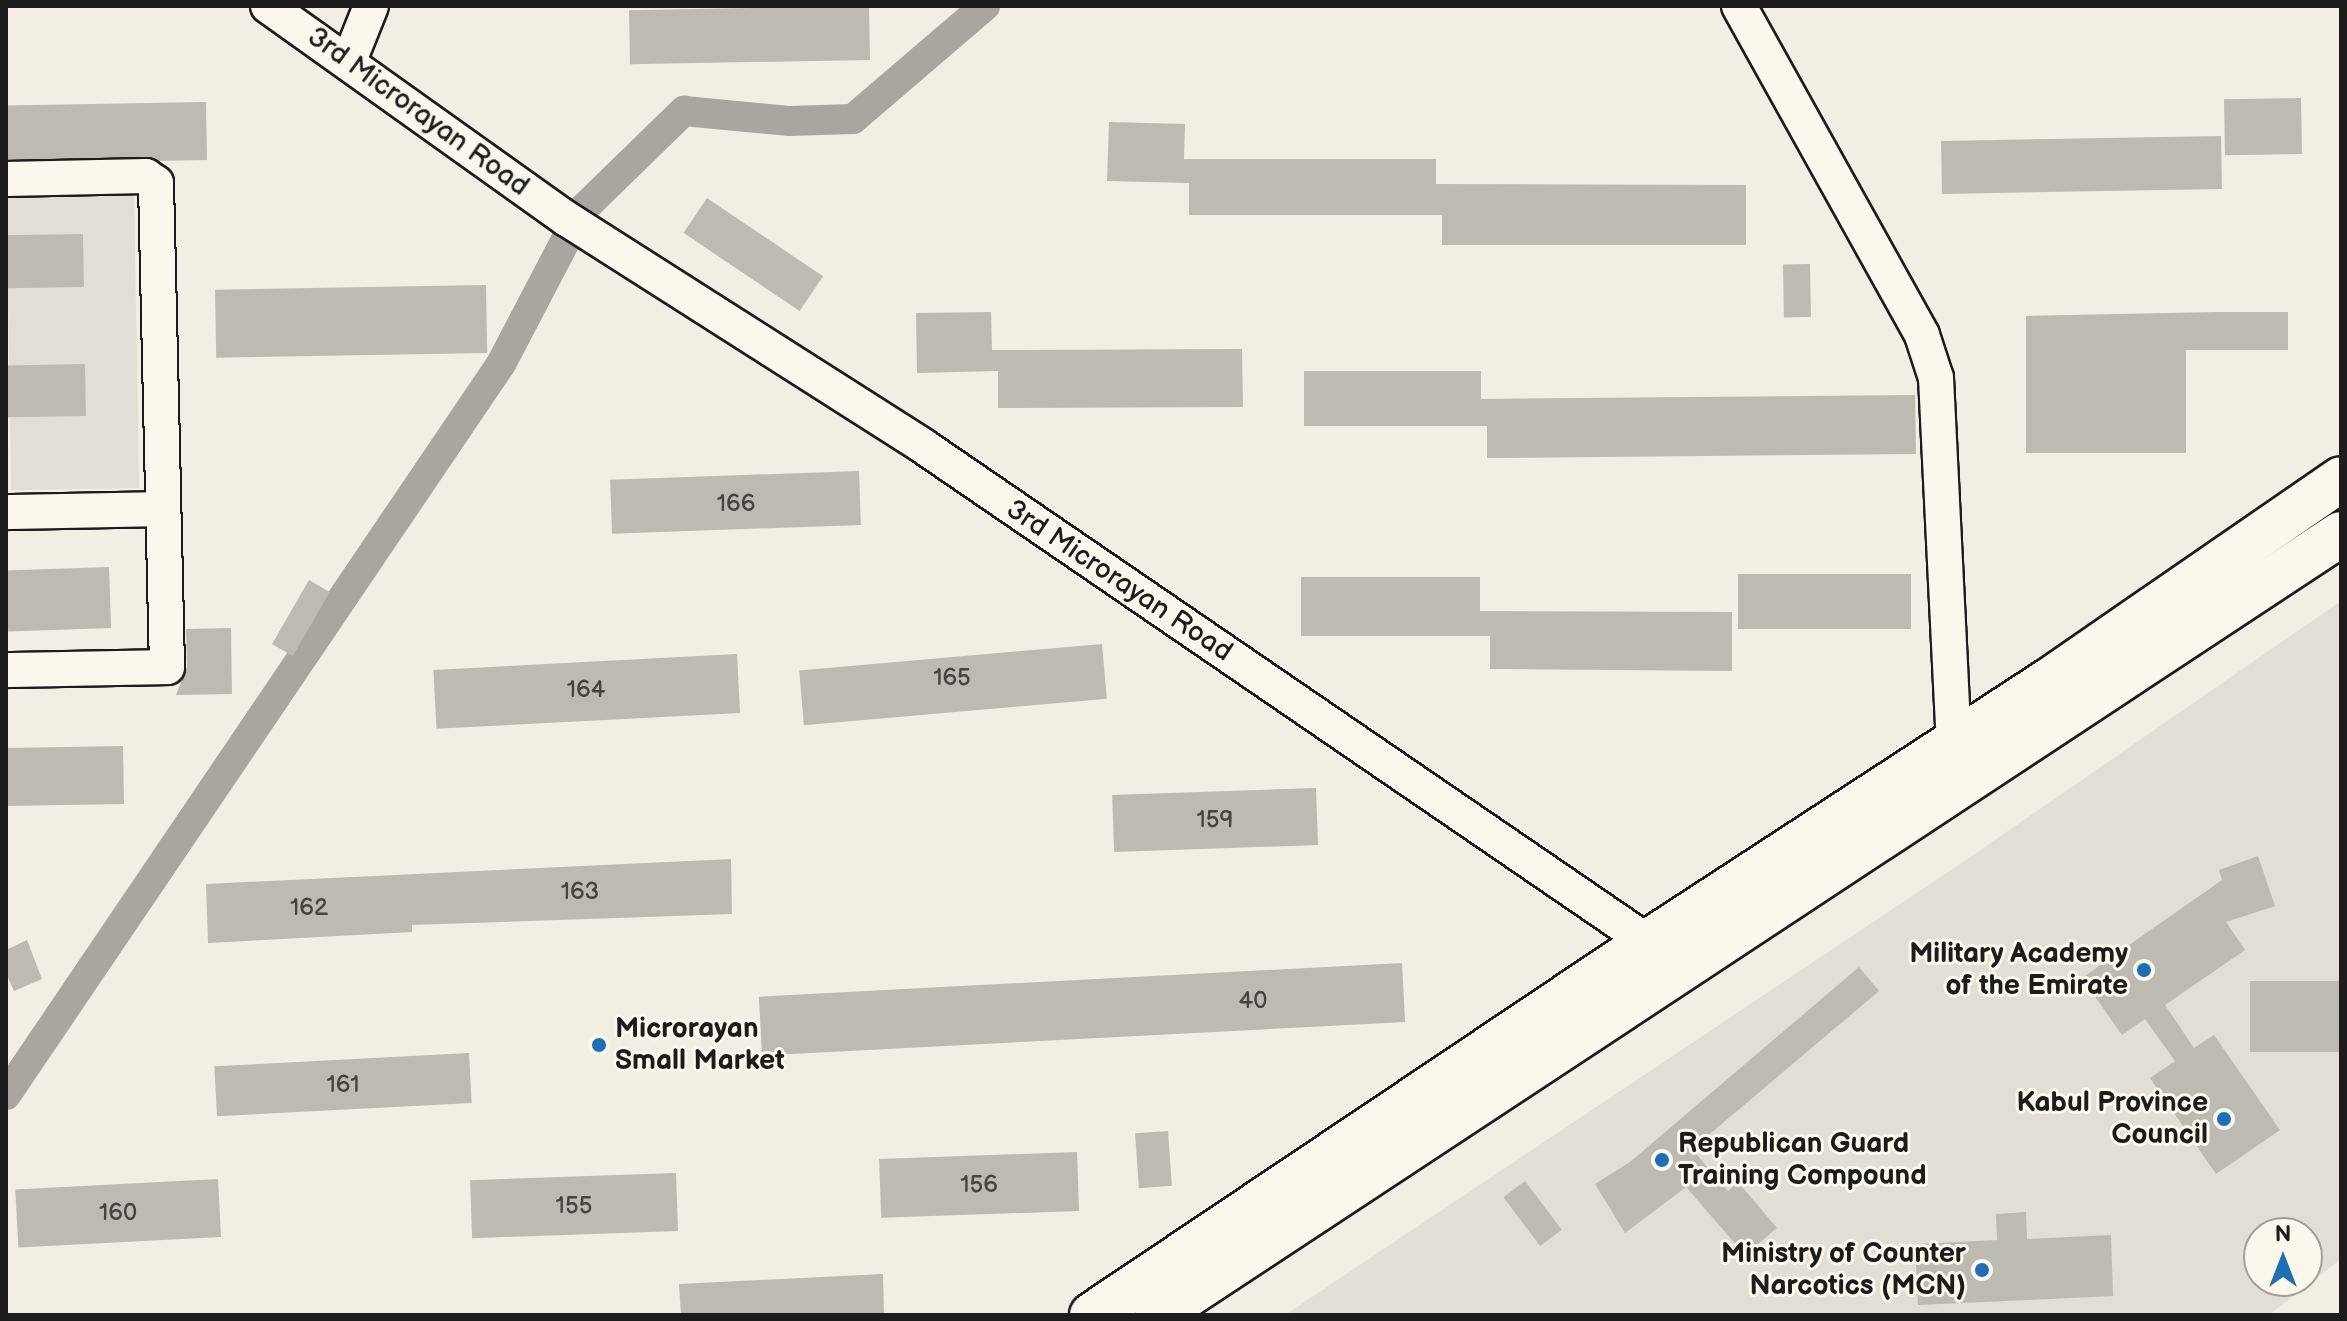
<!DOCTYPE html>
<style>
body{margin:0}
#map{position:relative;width:2347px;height:1321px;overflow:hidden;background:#f2eee4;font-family:"Balsamiq Sans",sans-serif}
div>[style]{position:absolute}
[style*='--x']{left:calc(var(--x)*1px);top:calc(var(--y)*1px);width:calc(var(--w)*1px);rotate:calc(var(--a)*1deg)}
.built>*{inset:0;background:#e2ded5;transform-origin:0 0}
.canal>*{height:30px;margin:-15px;padding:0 15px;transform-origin:15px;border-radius:15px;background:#a9a6a0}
.building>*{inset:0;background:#bdbab1;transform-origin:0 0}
.roads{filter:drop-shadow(2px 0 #1c1c1c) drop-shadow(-2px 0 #1c1c1c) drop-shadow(0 2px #1c1c1c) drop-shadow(0 -2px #1c1c1c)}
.minor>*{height:34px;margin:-17px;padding:0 17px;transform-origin:17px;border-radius:17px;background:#fbf7ec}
.highway>*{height:44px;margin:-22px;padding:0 22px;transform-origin:22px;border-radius:22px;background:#fbf7ec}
.dots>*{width:22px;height:22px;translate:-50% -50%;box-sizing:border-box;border:4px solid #fbf7ec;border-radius:50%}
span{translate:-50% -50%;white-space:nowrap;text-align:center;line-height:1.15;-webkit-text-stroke:6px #fbf7ec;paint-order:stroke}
.number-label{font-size:24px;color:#444441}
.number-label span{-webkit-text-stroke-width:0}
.street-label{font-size:28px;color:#1c1c1c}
.poi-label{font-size:28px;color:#1c1c1c;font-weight:700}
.right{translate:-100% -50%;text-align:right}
.left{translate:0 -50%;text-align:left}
.frame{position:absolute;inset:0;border:8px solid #1c1c1c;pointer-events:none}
.north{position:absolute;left:2243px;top:1217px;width:80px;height:80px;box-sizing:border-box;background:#fbf7ec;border:2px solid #a29f99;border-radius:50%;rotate:0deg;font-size:22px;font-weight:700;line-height:32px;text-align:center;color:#1c1c1c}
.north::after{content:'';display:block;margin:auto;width:28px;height:36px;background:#1f6fb2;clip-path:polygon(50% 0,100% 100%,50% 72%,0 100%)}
</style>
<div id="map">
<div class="built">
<div style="left:134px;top:192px;width:296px;height:128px;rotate:89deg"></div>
<div style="clip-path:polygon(evenodd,2341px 601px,2341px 1259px,2269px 1315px,1285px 1315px,1966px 860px,2341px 601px,2259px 1233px,2307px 1233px,2307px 1281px,2259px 1281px,2259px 1233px)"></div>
</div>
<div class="canal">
<div style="--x:6;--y:1095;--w:883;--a:-55.9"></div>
<div style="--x:501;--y:364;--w:173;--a:-62.4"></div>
<div style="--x:581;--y:211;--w:144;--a:-44.2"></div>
<div style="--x:684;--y:111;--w:105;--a:5.4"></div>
<div style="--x:789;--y:121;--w:64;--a:-1.8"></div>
<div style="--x:853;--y:119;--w:174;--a:-40.6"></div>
</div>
<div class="building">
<div style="left:869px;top:6px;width:54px;height:240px;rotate:89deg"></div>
<div style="left:2301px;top:98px;width:56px;height:77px;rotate:89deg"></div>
<div style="left:206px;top:102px;width:58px;height:200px;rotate:89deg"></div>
<div style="clip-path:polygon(1109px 122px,1185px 124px,1184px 159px,1436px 159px,1436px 184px,1746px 185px,1746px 245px,1442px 245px,1442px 215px,1189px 215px,1189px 183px,1107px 181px)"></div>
<div style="left:2221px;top:136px;width:53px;height:280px;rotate:89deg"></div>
<div style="left:707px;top:198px;width:140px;height:42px;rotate:34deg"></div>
<div style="left:83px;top:234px;width:53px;height:77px;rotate:89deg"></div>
<div style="left:1810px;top:264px;width:53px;height:27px;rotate:89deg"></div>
<div style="left:486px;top:285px;width:68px;height:271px;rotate:89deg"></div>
<div style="clip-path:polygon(991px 312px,992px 350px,1242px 349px,1243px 407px,998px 408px,998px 371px,917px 373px,916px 313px)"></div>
<div style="clip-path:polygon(2216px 312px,2288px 312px,2288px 350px,2186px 350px,2186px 453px,2026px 453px,2026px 316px)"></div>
<div style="left:85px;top:364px;width:52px;height:79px;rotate:89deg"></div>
<div style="clip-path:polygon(1304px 371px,1481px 371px,1481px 399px,1915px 395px,1916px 454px,1487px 458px,1487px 426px,1304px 426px)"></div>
<div style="left:859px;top:471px;width:54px;height:249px;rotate:88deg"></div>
<div style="left:109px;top:567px;width:61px;height:103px;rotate:88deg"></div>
<div style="left:1738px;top:574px;width:173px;height:55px"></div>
<div style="clip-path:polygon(1301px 577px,1480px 577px,1480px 611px,1732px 612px,1732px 671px,1490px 669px,1490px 636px,1301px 636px)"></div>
<div style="left:309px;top:580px;width:24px;height:74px;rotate:30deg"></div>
<div style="clip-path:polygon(231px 628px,232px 694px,176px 695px,187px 667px,186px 629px)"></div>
<div style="left:1102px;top:644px;width:55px;height:304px;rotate:85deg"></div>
<div style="left:737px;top:654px;width:59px;height:304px;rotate:87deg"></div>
<div style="left:123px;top:746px;width:58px;height:117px;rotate:89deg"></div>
<div style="left:1316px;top:788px;width:57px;height:204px;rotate:88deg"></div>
<div style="clip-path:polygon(2258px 856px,2275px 906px,2226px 922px,2245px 950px,2165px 1005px,2194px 1048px,2214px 1035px,2280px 1130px,2216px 1174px,2150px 1078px,2175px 1061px,2145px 1019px,2122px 1035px,2082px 978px,2222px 880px,2219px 870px)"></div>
<div style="clip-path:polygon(731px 859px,732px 914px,412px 925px,412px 932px,208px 943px,206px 884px)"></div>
<div style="clip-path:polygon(27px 940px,42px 979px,14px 991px,6px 973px,6px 950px)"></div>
<div style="left:1402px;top:963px;width:59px;height:644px;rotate:87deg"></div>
<div style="clip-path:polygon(1859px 967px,1879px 991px,1692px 1149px,1728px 1191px,1738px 1182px,1777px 1228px,1745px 1255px,1686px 1187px,1625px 1233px,1595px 1184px,1630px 1162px)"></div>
<div style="left:2341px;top:981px;width:71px;height:91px;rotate:90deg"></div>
<div style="left:469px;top:1053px;width:50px;height:255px;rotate:87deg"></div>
<div style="left:1168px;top:1131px;width:55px;height:33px;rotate:86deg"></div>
<div style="left:1077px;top:1152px;width:59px;height:198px;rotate:88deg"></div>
<div style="left:676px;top:1173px;width:58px;height:206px;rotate:88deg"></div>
<div style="left:218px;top:1179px;width:58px;height:203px;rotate:87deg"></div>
<div style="left:1525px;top:1181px;width:61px;height:27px;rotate:53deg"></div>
<div style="clip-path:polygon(2026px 1212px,2027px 1239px,2111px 1235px,2113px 1296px,1918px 1305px,1915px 1244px,1997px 1240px,1996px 1214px)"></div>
<div style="clip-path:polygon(883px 1274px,884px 1315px,681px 1315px,679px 1284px)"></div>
</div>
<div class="roads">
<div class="minor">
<div style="--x:268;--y:6;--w:367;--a:35.5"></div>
<div style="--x:567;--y:219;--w:422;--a:32.5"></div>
<div style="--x:923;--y:446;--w:878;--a:34.38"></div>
<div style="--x:1739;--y:6;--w:376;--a:60.9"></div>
<div style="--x:1922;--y:335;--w:45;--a:72"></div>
<div style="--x:1936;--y:378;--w:364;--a:87.2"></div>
<div style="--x:349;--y:61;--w:59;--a:-68.2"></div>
<div style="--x:6;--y:179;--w:140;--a:-1.2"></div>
<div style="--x:146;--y:176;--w:12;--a:35"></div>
<div style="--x:156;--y:183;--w:484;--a:88.7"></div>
<div style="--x:167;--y:667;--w:161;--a:178.9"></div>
<div style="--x:6;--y:512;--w:157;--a:-1.1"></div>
</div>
<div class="highway">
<div style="--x:1092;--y:1315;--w:670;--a:-33.86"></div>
<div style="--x:1648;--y:942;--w:476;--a:-33.1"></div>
<div style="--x:2047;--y:682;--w:357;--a:-34.6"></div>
<div style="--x:1157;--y:1315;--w:1418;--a:-33.41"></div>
</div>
</div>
<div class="dots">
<div style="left:2144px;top:970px;background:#1f6fb2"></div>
<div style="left:599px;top:1045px;background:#1f6fb2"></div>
<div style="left:2224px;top:1119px;background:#1f6fb2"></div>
<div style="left:1662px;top:1160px;background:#1f6fb2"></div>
<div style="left:1982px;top:1270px;background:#1f6fb2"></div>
</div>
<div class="number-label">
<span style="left:736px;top:504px">166</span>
<span style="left:952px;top:678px">165</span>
<span style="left:586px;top:690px">164</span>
<span style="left:1215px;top:820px">159</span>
<span style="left:580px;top:892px">163</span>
<span style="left:309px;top:908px">162</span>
<span style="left:1253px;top:1001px">40</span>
<span style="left:343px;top:1085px">161</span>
<span style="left:979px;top:1185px">156</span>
<span style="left:574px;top:1206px">155</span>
<span style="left:118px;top:1213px">160</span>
</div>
<div class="street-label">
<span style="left:418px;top:112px;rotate:36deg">3rd Microrayan Road</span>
<span style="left:1119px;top:581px;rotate:34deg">3rd Microrayan Road</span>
</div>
<div class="poi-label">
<span class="right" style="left:2128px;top:970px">Military Academy<br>of the Emirate</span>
<span class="left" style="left:615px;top:1045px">Microrayan<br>Small Market</span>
<span class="right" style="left:2208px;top:1119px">Kabul Province<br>Council</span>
<span class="left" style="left:1678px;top:1160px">Republican Guard<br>Training Compound</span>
<span class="right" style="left:1966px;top:1270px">Ministry of Counter<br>Narcotics (MCN)</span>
</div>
<div class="frame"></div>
<div class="north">N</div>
</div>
